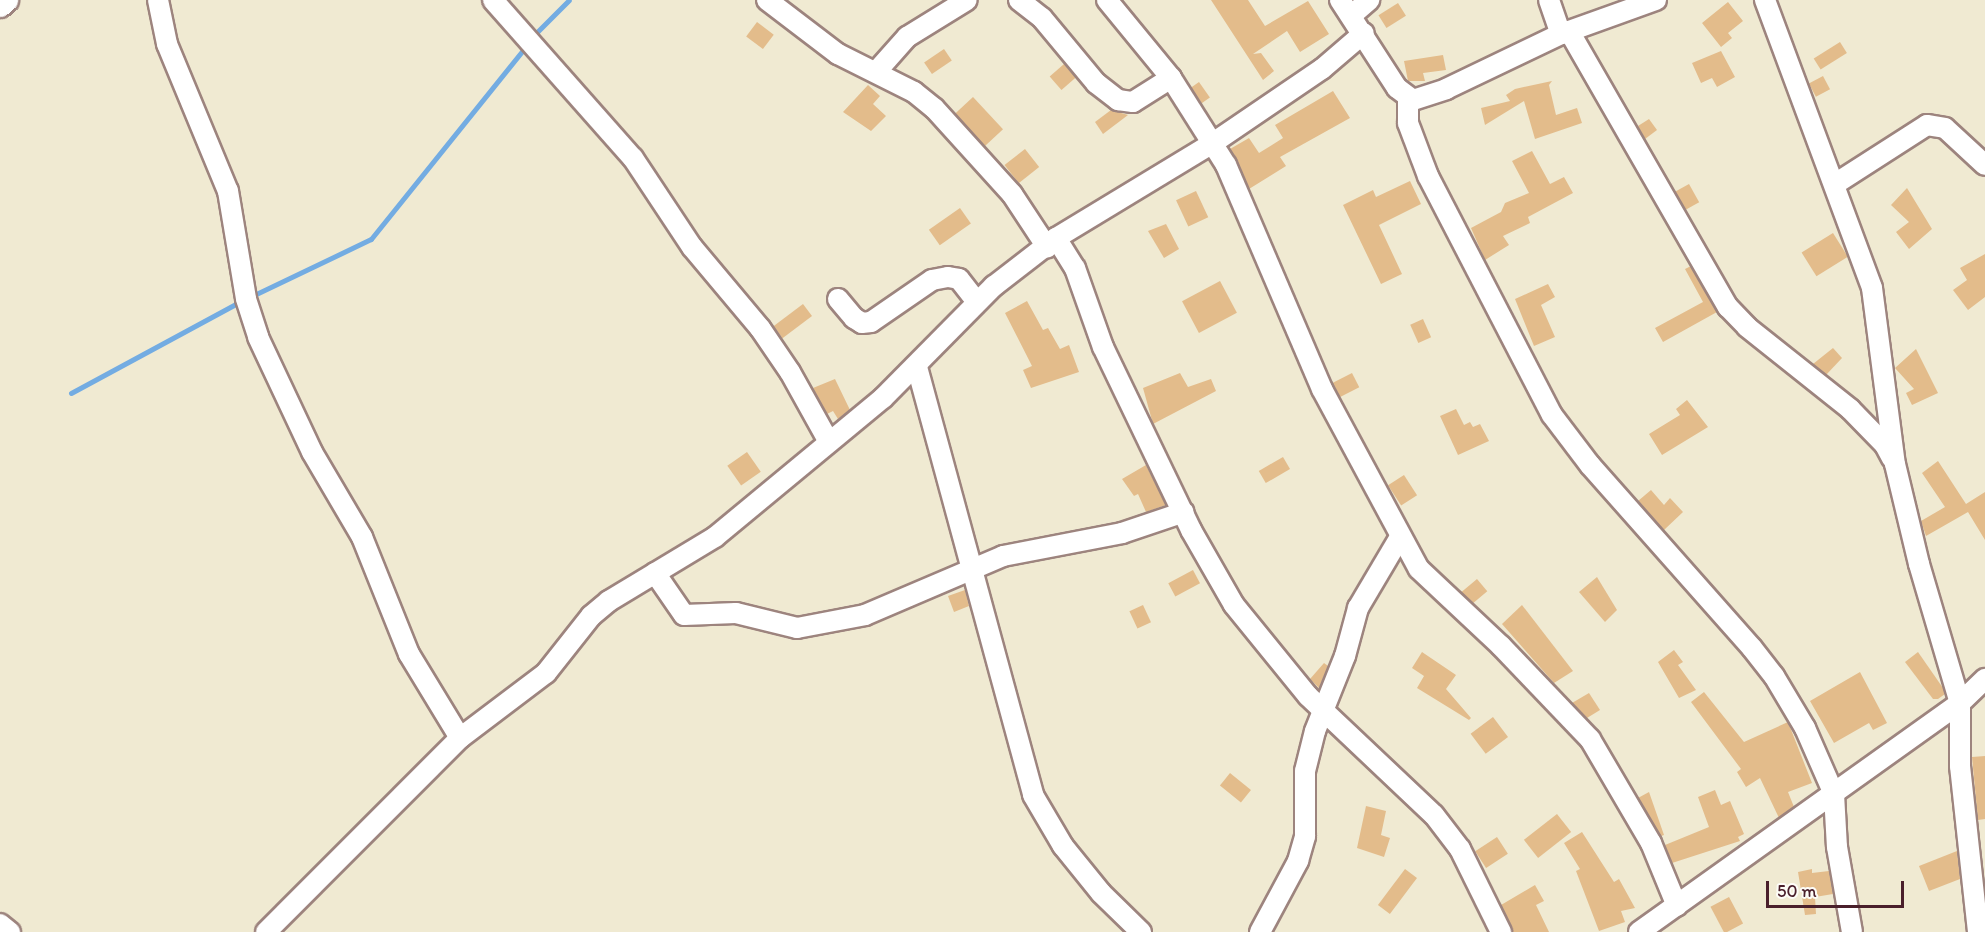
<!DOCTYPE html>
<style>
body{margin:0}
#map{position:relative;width:1985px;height:932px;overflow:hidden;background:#f0ead2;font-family:Itim,sans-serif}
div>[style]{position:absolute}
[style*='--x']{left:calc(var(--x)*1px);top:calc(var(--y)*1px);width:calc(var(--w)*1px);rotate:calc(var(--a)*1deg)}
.stream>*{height:5px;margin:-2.5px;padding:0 2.5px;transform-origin:2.5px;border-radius:2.5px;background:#73ace2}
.building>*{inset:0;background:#e3bc8b;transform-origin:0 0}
.roads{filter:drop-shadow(2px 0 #9d847e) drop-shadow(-2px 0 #9d847e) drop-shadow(0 2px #9d847e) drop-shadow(0 -2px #9d847e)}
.minor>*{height:20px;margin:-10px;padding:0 10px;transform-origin:10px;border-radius:10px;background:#fff}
.tertiary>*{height:24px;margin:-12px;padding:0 12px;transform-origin:12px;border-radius:12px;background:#fff}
span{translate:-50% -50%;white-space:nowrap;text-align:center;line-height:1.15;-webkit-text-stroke:4.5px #fdfcf7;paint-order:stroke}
.scale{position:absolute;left:1766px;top:881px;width:138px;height:27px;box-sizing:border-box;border:3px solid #4a1f2b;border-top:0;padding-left:8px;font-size:18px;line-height:21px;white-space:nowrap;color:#4a1f2b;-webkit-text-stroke:4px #fdfcf7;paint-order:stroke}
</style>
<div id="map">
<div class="stream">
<div style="--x:532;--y:37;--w:52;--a:-45"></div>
<div style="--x:250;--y:297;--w:134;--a:-25.6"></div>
<div style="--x:371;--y:239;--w:249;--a:-51.2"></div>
<div style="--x:71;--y:393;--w:193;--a:-28.4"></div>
</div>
<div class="building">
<div style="clip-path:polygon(1211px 0,1248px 0,1265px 26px,1308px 1px,1329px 34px,1300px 52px,1287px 31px,1253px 54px,1261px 53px,1274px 71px,1263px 80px)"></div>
<div style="clip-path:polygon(1728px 2px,1743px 21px,1728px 33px,1732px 38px,1721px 47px,1702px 23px)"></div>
<div style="left:1398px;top:3px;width:15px;height:23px;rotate:58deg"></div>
<div style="left:757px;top:22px;width:21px;height:18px;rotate:37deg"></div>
<div style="left:1840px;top:42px;width:13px;height:31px;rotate:58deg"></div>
<div style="left:944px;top:49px;width:14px;height:24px;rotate:56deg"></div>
<div style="clip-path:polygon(1721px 51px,1735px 77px,1717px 87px,1712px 78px,1701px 83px,1692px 63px)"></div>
<div style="clip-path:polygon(1443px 55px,1446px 70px,1423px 73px,1425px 81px,1408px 81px,1404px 61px)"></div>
<div style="left:1064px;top:64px;width:18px;height:19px;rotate:49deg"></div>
<div style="left:1823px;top:76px;width:15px;height:16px;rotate:62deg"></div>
<div style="clip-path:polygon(1552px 81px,1549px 85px,1556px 115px,1577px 108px,1582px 123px,1535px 139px,1524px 101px,1485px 125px,1481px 108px,1510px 101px,1506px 95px,1515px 89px)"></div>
<div style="left:1199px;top:82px;width:19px;height:10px;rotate:55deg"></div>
<div style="clip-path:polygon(868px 85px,880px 96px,873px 104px,886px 116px,871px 131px,843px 112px)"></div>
<div style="clip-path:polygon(1333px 91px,1350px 118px,1280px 157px,1286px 166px,1249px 189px,1230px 149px,1249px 138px,1259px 153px,1283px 138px,1275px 125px)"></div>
<div style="left:973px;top:97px;width:44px;height:25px;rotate:47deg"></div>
<div style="clip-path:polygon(1111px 110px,1128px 115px,1103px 134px,1095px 122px)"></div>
<div style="clip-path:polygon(1649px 119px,1657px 130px,1645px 139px,1638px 126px)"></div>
<div style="left:1025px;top:149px;width:23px;height:26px;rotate:52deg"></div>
<div style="clip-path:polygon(1532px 151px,1550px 184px,1564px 177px,1573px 193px,1528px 217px,1530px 223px,1503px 236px,1509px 245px,1485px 260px,1471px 228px,1501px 212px,1505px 203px,1529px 193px,1512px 161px)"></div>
<div style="clip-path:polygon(1410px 181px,1421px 204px,1379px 225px,1402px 274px,1381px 284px,1343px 205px,1373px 190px,1376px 197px)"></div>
<div style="left:1689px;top:184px;width:21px;height:16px;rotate:61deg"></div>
<div style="clip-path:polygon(1907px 188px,1932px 229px,1909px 249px,1896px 232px,1909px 222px,1891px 205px)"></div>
<div style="left:1196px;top:191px;width:29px;height:22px;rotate:65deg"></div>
<div style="left:960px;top:208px;width:19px;height:38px;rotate:55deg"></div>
<div style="clip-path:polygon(1166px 224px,1179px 249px,1164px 258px,1148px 231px)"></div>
<div style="left:1833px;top:233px;width:28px;height:37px;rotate:58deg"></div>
<div style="clip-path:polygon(1985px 254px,1985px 297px,1968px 310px,1953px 290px,1967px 280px,1960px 268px)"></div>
<div style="clip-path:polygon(1691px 266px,1717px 312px,1663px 342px,1655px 328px,1703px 302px,1685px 269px)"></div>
<div style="left:1220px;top:281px;width:36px;height:43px;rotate:62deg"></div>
<div style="clip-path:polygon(1548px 284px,1555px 297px,1541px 305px,1555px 337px,1534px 346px,1515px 299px)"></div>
<div style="clip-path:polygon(1027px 301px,1043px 330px,1048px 328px,1060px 349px,1069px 345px,1079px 372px,1031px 388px,1023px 370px,1032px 366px,1005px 313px)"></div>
<div style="left:803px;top:304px;width:15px;height:37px;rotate:53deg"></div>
<div style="left:1423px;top:319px;width:20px;height:14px;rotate:66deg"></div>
<div style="clip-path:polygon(1833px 348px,1842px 358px,1826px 375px,1813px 364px)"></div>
<div style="clip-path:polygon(1916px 349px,1938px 393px,1912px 405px,1906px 393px,1914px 389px,1895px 368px)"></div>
<div style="clip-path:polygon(1180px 373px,1188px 387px,1211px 379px,1216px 391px,1153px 424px,1143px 388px)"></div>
<div style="left:1352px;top:373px;width:16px;height:22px;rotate:63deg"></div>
<div style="clip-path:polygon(835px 379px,850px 410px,838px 419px,833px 411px,827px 414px,813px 388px)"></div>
<div style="clip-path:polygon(1687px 400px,1708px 427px,1662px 455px,1649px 434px,1680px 415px,1676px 409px)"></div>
<div style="clip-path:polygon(1456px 409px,1464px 425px,1470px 422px,1473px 427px,1480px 424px,1489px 441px,1458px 455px,1440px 416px)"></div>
<div style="left:747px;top:452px;width:24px;height:24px;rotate:55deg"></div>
<div style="left:1283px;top:457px;width:14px;height:28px;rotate:60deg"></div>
<div style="clip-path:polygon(1938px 461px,1966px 504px,1985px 492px,1985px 540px,1968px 512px,1926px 536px,1921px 521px,1945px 507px,1922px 473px)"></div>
<div style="clip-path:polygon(1146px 465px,1166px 505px,1146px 512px,1138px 494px,1134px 496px,1122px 479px)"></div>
<div style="left:1404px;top:475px;width:24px;height:19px;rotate:57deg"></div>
<div style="clip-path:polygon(1651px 490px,1664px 505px,1670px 498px,1683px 512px,1664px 530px,1638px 501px)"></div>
<div style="left:1193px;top:570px;width:15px;height:28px;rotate:62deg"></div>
<div style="clip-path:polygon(1597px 577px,1617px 610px,1605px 622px,1579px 592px)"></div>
<div style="left:1477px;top:579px;width:16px;height:21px;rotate:50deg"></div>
<div style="clip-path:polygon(965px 590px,969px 606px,954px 612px,948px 596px)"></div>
<div style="left:1143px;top:605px;width:19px;height:15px;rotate:65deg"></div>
<div style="clip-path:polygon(1522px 605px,1573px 671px,1554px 683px,1502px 624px)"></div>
<div style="clip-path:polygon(1674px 650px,1683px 662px,1678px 665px,1696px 690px,1679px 698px,1658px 662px)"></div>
<div style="clip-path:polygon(1422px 652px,1456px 675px,1446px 689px,1471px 718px,1469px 720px,1417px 688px,1424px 676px,1412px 668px)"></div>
<div style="clip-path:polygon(1918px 652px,1943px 688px,1945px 694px,1938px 699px,1933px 699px,1905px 662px)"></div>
<div style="clip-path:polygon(1324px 663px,1328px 666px,1319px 688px,1310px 679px)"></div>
<div style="clip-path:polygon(1860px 672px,1887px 723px,1873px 730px,1869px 723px,1834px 743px,1810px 701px)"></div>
<div style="clip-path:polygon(1704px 692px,1744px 742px,1788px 722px,1812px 783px,1788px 792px,1794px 807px,1779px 818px,1760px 778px,1746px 787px,1737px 772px,1741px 769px,1691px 702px)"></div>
<div style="clip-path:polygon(1589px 693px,1600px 710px,1587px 718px,1572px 703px)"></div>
<div style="left:1493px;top:717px;width:25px;height:28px;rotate:53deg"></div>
<div style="clip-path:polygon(1985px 756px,1985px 819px,1978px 820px,1972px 757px)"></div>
<div style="left:1230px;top:773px;width:27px;height:16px;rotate:39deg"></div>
<div style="clip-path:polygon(1715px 790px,1721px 805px,1730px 801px,1744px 834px,1738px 837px,1740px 841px,1672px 863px,1665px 845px,1709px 827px,1698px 797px)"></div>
<div style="clip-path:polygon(1649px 792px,1664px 835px,1661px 836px,1638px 798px)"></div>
<div style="clip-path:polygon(1366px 806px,1386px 811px,1381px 835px,1390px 838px,1384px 857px,1357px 848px)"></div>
<div style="left:1557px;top:814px;width:23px;height:42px;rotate:52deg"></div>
<div style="clip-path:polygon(1582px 832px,1614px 882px,1619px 879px,1635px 908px,1621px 911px,1625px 922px,1599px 931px,1576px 871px,1580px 869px,1564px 843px)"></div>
<div style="left:1497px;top:837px;width:20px;height:26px;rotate:57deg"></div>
<div style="clip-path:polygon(1957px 851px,1960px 879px,1929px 891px,1919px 866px)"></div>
<div style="left:1405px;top:869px;width:15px;height:45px;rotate:37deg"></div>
<div style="clip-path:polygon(1812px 869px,1812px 873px,1829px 871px,1833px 894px,1815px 897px,1816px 914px,1805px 915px,1798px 872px)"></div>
<div style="clip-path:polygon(1535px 885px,1544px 901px,1536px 905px,1549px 932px,1513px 932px,1501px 905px)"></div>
<div style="left:1729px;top:897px;width:30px;height:21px;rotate:62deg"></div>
</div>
<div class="roads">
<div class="minor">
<div style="--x:158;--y:0;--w:45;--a:78.4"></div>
<div style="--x:167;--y:44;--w:159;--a:67.5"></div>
<div style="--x:228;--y:191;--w:109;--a:80.5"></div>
<div style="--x:246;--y:299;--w:40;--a:72"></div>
<div style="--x:258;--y:337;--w:127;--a:64.8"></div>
<div style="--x:312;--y:452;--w:99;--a:59.5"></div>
<div style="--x:362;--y:537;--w:126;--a:68.1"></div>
<div style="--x:409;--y:654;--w:98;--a:58.7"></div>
<div style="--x:493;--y:0;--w:211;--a:48.5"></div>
<div style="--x:633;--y:158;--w:107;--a:56.5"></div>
<div style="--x:692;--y:247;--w:106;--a:50"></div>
<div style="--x:760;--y:328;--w:53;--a:55.7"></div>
<div style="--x:790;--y:372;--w:80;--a:60.9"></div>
<div style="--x:767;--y:0;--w:89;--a:37.3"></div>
<div style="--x:838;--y:54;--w:85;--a:26.6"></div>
<div style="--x:914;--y:92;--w:26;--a:39"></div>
<div style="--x:934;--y:108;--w:116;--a:47.8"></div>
<div style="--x:1012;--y:194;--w:64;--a:56.6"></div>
<div style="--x:1019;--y:0;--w:29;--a:38"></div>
<div style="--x:1042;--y:18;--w:85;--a:50.3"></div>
<div style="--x:1096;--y:83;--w:28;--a:38"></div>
<div style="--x:1118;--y:100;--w:15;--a:8"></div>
<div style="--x:1133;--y:102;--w:45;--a:-32.3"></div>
<div style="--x:1107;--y:0;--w:101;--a:50.6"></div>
<div style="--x:1171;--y:78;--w:103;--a:57.7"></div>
<div style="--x:1226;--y:165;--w:244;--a:66.8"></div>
<div style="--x:1322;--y:389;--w:204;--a:61.7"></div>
<div style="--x:1419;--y:569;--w:112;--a:43.2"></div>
<div style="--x:1501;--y:646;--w:129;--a:46.3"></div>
<div style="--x:1590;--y:739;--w:121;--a:59.6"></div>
<div style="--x:1651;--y:843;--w:68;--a:67.6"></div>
<div style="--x:1340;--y:0;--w:105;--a:57.1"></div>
<div style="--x:1397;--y:88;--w:20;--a:37"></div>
<div style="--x:1413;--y:100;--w:35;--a:-18"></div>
<div style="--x:1446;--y:89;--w:127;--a:-25.6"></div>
<div style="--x:1561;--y:34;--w:101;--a:-19.7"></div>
<div style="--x:1549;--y:0;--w:36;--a:71"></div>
<div style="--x:1765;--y:0;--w:307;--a:69.6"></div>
<div style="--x:1872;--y:288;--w:177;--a:82.6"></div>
<div style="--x:1895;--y:464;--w:103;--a:76.5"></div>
<div style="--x:1919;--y:564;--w:145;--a:73.6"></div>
<div style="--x:1960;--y:703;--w:63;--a:90"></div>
<div style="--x:1960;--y:766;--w:167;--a:83.8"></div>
<div style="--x:1352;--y:15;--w:23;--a:-41"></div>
<div style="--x:1569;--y:31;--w:319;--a:60.1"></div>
<div style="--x:1728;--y:307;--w:28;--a:46"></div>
<div style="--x:1747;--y:327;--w:132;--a:38.5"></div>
<div style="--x:1850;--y:409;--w:50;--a:45.8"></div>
<div style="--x:1885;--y:445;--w:15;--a:62"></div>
<div style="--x:876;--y:72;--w:47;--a:-48.5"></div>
<div style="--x:907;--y:37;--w:70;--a:-31.7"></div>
<div style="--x:1408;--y:98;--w:25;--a:90"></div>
<div style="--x:1408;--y:123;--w:57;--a:69.3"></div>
<div style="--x:1428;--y:176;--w:269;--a:62.6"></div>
<div style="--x:1552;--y:415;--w:63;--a:52.8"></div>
<div style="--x:1590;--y:465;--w:244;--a:48.5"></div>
<div style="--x:1752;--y:648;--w:36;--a:52"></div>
<div style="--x:1774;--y:676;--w:61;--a:59.2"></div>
<div style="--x:1805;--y:728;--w:72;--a:66.3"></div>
<div style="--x:1834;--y:794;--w:53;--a:86.8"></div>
<div style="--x:1837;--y:847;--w:86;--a:80"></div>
<div style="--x:1835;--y:184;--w:109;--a:-32.7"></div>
<div style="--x:1927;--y:125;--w:18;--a:9"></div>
<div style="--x:1945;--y:128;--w:54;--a:42.8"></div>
<div style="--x:1056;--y:238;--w:36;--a:58"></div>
<div style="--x:1075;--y:268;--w:84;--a:70.5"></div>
<div style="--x:1103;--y:347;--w:203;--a:64.3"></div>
<div style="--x:1191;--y:530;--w:86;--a:60.2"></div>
<div style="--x:1234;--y:605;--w:117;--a:50.9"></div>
<div style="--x:1308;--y:696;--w:173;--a:43.4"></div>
<div style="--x:1434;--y:815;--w:43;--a:52.6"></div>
<div style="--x:1460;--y:849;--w:93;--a:63.7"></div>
<div style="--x:838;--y:299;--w:25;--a:50"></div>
<div style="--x:854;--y:318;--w:9;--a:32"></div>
<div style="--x:862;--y:323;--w:9;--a:-6"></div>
<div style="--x:871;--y:322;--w:74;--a:-34.5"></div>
<div style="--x:932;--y:280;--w:16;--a:-11"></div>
<div style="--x:948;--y:277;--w:11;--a:10"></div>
<div style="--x:959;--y:279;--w:29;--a:52"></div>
<div style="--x:917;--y:367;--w:443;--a:74.8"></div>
<div style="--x:1033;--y:795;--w:59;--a:59.5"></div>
<div style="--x:1063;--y:846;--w:60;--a:51"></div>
<div style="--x:1101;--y:893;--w:56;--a:44.3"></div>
<div style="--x:655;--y:573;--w:51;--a:55.4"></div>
<div style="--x:684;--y:615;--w:52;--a:-2.2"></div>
<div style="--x:736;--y:613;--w:63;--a:13.8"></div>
<div style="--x:797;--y:628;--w:69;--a:-10.8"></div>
<div style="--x:865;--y:615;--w:150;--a:-23.1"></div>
<div style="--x:1003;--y:556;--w:121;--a:-10.9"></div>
<div style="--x:1122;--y:533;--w:65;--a:-18.7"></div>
<div style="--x:0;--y:924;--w:13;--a:39"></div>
<div style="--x:266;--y:932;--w:274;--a:-45"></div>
<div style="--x:460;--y:738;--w:108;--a:-37.1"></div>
<div style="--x:546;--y:673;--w:73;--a:-51.7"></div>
<div style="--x:591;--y:616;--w:23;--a:-40"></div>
<div style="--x:609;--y:601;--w:124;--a:-31.1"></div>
<div style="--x:715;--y:537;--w:218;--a:-39.6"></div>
<div style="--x:883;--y:398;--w:158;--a:-45.3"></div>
<div style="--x:994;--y:286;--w:78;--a:-37.7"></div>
<div style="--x:1056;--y:238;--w:184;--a:-31.2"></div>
<div style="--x:1213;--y:143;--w:132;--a:-34.2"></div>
<div style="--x:1322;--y:69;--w:55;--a:-40.6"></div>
<div style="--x:1260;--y:932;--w:81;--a:-61.8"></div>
<div style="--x:1298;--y:861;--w:26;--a:-74"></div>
<div style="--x:1305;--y:836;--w:65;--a:-90"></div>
<div style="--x:1305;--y:771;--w:41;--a:-76"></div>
<div style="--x:1315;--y:731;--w:81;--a:-68.2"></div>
<div style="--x:1345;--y:656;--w:50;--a:-74.8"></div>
<div style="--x:1358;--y:608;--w:82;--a:-59.4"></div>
<div style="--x:1639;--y:932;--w:394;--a:-35.5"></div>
<div style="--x:1960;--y:703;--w:35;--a:-44"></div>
</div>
<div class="tertiary">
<div style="--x:0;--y:5;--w:8;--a:-40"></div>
</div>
</div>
<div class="scale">50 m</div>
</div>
